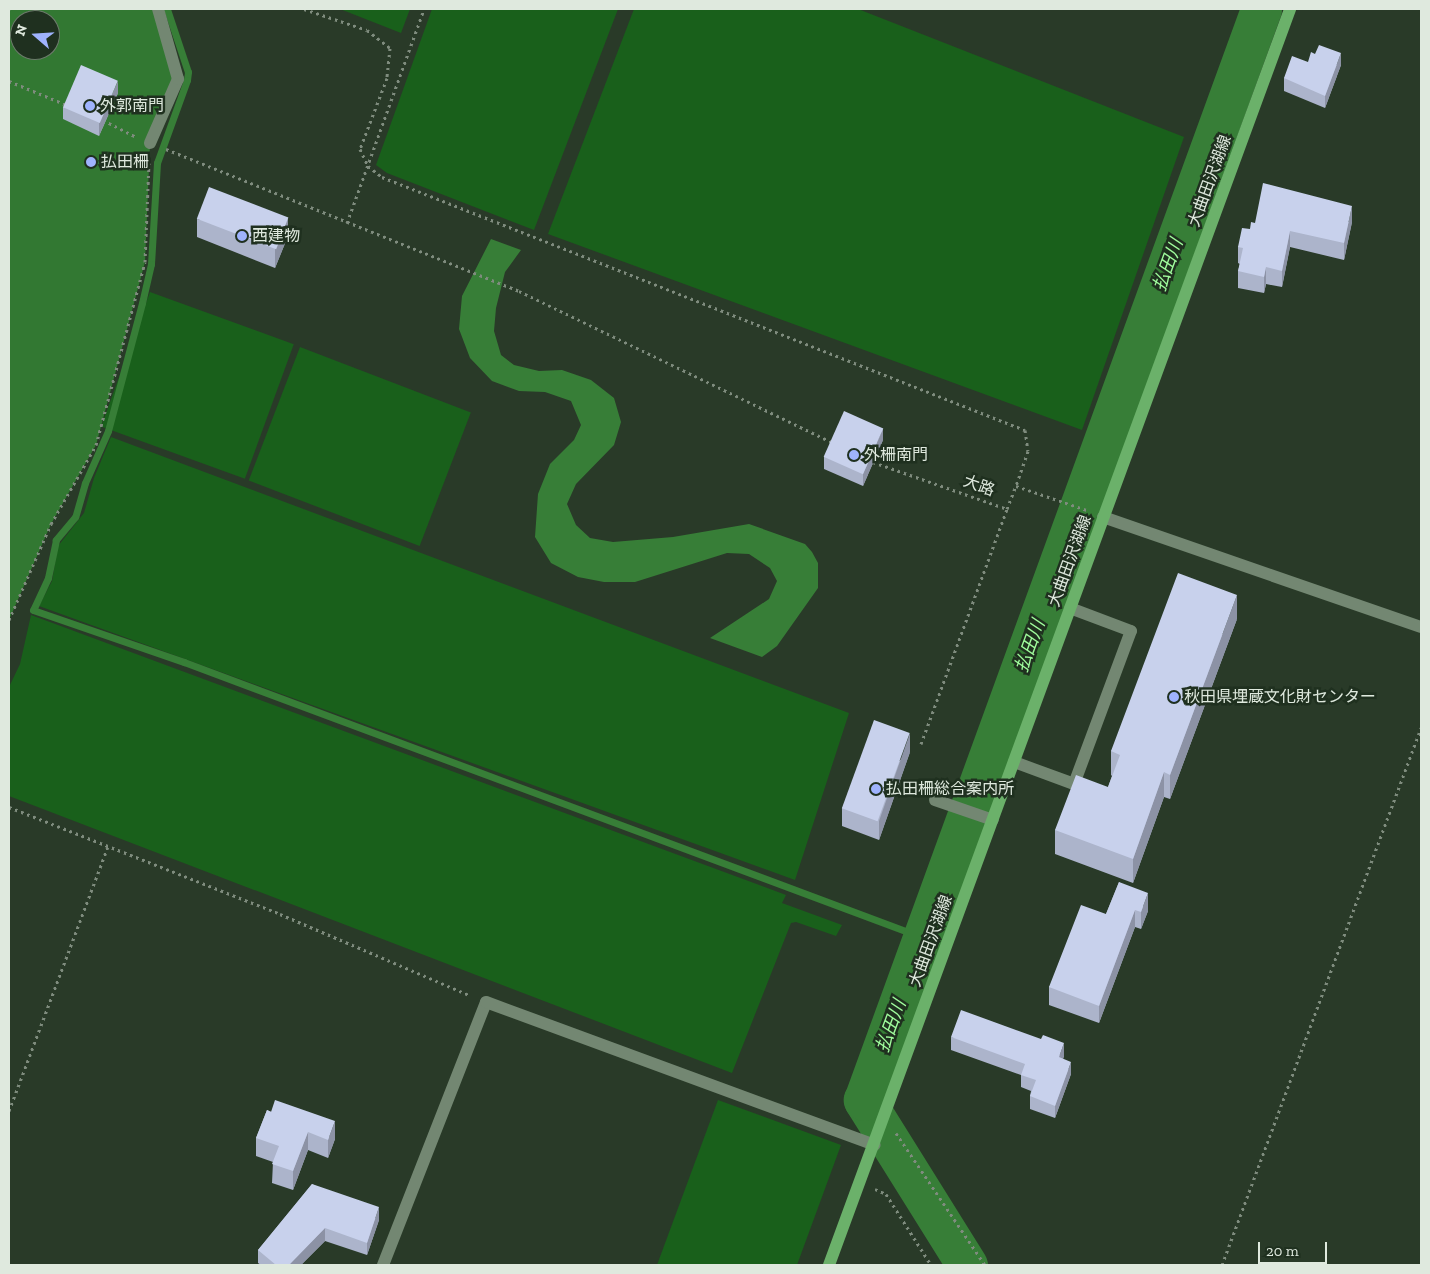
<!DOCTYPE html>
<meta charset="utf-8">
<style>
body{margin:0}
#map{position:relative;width:1430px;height:1274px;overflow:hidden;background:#293a28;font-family:"Zilla Slab","Noto Sans JP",serif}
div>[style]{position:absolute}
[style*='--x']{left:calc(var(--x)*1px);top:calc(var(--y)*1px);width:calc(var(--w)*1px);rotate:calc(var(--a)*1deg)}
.green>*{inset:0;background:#19601b;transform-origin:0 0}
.forest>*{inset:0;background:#327832}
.water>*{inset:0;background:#377e37}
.stream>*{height:7px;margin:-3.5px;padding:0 3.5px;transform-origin:3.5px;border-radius:3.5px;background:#377e37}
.river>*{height:41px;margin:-20.5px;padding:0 20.5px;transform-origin:20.5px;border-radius:20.5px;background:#377e37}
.path>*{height:3px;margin-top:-1.5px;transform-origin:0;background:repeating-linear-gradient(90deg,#7f8c7e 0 2.5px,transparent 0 6.5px)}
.service>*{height:12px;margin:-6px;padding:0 6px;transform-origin:6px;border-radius:6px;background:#738772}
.minor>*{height:12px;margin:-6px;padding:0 6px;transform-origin:6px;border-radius:6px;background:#738772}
.primary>*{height:12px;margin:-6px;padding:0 6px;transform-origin:6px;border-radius:6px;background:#6bb16a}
.wall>*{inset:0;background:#acb4cb}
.shaded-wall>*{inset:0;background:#8c92a5}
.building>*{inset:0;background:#c8d1ec;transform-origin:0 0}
.dots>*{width:14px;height:14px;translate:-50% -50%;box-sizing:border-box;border:2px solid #1f301f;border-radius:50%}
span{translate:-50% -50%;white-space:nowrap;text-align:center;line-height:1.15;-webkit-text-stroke:5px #1f301f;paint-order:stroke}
.poi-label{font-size:16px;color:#dfe9de}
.left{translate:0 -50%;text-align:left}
.street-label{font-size:16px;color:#dfe9de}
.water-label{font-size:18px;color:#a0fd9d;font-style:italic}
.frame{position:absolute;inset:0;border:10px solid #dfe9de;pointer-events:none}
.north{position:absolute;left:10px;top:10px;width:50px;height:50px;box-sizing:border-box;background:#1f301f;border:1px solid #6c7a6b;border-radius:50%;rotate:289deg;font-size:14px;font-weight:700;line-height:20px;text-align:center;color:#dfe9de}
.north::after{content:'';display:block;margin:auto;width:18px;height:22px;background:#9fb3fd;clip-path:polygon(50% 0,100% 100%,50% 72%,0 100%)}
.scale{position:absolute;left:1258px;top:1242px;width:69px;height:22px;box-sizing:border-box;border:2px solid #dfe9de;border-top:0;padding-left:6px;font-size:15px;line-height:18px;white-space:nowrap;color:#dfe9de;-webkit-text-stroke:4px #1f301f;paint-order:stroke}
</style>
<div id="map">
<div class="green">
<div style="clip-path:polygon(340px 9px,410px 9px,401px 33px)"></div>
<div style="clip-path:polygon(432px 9px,618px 9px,534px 230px,387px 173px,376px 165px)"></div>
<div style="clip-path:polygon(634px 9px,858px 9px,1184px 137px,1082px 430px,548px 234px)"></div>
<div style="left:150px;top:292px;width:153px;height:143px;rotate:20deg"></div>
<div style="left:300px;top:347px;width:183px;height:143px;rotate:21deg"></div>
<div style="clip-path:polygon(111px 437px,849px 713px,795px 880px,39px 606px,52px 581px,58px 546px,84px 513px,94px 478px)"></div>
<div style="clip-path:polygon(31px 615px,786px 895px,782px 903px,842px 925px,836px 936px,796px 922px,791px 923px,732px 1073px,9px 796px,9px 687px,20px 664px)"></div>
<div style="clip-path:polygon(718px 1100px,841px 1145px,797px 1265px,657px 1265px)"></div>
</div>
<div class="forest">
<div style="clip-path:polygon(evenodd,9px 9px,158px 9px,178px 79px,150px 143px,145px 262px,96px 445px,51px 524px,9px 620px,9px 9px,20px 20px,50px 20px,50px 50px,20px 50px,20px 20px)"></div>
</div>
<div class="water">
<div style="clip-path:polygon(491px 239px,521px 250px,505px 272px,496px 308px,494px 331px,501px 355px,514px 365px,539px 371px,562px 370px,591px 380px,614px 398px,621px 422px,614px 445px,576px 484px,567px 504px,576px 525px,590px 538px,613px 542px,673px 537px,749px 524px,805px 544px,812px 552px,818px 563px,818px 588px,777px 646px,762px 657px,710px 638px,769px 599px,777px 581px,770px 568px,749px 554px,727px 553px,635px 582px,604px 582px,578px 577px,551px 563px,535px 537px,538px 494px,550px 464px,574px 440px,581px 425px,571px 401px,545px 392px,519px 391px,492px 381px,470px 358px,459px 329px,462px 296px)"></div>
</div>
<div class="stream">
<div style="--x:167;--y:9;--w:66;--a:71.6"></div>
<div style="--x:188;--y:72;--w:8;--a:97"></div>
<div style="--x:187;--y:80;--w:88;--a:109.9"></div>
<div style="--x:157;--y:163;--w:101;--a:93.4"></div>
<div style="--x:151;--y:264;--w:40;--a:103"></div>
<div style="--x:142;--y:303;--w:132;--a:104.9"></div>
<div style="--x:108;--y:431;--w:57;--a:113.9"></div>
<div style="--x:85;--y:483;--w:35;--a:106"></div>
<div style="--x:75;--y:517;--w:30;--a:130"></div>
<div style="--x:56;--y:540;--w:39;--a:102"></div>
<div style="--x:48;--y:578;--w:35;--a:115"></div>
<div style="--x:33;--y:610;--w:160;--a:19"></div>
<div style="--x:184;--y:662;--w:790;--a:20.45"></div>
</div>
<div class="river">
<div style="--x:967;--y:1265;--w:195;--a:-122"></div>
<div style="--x:864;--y:1100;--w:1161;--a:-70"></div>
</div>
<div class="path">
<div style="--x:304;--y:9;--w:66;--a:18.4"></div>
<div style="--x:367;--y:30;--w:29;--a:38"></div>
<div style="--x:390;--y:48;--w:30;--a:96"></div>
<div style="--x:387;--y:78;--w:76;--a:110.8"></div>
<div style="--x:360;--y:149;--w:19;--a:65"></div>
<div style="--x:368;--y:166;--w:18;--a:38"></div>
<div style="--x:382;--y:177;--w:691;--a:21.48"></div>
<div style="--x:1025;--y:430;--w:21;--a:82"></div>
<div style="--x:1028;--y:451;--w:37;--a:109"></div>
<div style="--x:9;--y:10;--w:1;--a:-90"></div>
<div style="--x:9;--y:81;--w:63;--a:22.5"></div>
<div style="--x:103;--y:120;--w:36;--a:27"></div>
<div style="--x:166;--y:149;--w:380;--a:21.9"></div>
<div style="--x:519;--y:291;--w:349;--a:25.8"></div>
<div style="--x:347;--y:223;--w:227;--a:-70.2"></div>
<div style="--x:873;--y:462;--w:142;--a:19.3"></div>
<div style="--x:1007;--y:509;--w:25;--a:-69"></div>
<div style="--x:1016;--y:486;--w:75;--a:18.7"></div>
<div style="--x:9;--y:620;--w:105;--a:-66.4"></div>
<div style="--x:51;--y:524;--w:91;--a:-60.3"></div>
<div style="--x:96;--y:445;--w:189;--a:-75"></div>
<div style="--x:145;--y:262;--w:101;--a:-87.7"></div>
<div style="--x:921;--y:744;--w:250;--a:-69.9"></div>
<div style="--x:9;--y:807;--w:291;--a:21.5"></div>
<div style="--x:280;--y:914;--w:206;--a:23.2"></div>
<div style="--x:9;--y:1111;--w:283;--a:-69.5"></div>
<div style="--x:896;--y:1133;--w:159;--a:56"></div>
<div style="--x:875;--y:1189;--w:12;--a:24"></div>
<div style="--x:886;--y:1194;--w:84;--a:57.6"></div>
<div style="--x:1222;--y:1265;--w:573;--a:-69.67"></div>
</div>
<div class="service">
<div style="--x:1014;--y:762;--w:64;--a:20.1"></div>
<div style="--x:1074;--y:784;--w:163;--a:-69.6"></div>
<div style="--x:1131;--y:631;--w:65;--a:-159.3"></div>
<div style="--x:935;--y:800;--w:61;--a:19"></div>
</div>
<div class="minor">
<div style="--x:150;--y:143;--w:70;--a:-66.4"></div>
<div style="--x:178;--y:79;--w:73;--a:-105.9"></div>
<div style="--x:1103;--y:517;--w:336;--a:19.1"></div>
<div style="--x:383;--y:1265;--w:282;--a:-68.6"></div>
<div style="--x:486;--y:1002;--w:414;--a:20.2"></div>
</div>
<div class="primary">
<div style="--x:829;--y:1265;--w:1338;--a:-69.84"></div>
</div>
<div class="wall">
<div style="clip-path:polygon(1308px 62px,1341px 65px,1325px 108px,1284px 91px,1284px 78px)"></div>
<div style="clip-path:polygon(118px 93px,99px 136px,63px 119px,63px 107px)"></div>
<div style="clip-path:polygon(197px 219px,288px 236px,275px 268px,197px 237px)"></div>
<div style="clip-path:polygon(1352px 222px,1344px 260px,1290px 247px,1282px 287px,1266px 284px,1264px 293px,1238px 288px,1238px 271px,1240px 264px,1238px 263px,1238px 247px,1250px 229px,1255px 223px)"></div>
<div style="clip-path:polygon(883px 440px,863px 486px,824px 469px,824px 457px)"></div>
<div style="clip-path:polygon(1237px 619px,1170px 799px,1164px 797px,1133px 883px,1055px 854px,1055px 830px,1108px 787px,1112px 776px,1111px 775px,1111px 751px)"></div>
<div style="clip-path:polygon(910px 752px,879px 840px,842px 826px,842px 808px)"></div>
<div style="clip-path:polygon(1119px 882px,1148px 911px,1141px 929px,1135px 927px,1099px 1023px,1049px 1005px,1049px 987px,1106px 914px)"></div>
<div style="clip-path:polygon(951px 1037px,1064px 1056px,1063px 1059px,1071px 1074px,1055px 1118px,1030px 1109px,1030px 1096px,1031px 1091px,1021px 1087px,1021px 1075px,951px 1050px)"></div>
<div style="clip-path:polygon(267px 1110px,335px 1139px,328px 1158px,308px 1150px,293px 1190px,272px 1183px,273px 1162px,256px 1156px,256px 1138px)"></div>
<div style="clip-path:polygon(312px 1184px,379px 1220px,367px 1255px,325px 1241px,301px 1265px,261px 1265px,258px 1263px,258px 1250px)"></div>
</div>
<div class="shaded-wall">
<div style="clip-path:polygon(1341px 53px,1341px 65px,1325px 108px,1325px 96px)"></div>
<div style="clip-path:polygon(118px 81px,118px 93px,99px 136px,99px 123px)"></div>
<div style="clip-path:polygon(1352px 206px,1352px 222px,1344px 260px,1344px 243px)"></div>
<div style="clip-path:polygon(288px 217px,288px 236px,275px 268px,275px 249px)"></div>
<div style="clip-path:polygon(1290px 231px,1290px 247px,1282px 287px,1282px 271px)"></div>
<div style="clip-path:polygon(1266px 267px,1266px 284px,1264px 293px,1264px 277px)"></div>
<div style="clip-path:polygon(883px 428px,883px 440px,863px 486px,863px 474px)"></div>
<div style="clip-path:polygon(1237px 595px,1237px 619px,1170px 799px,1170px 775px)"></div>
<div style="clip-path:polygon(910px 733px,910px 752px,879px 840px,879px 821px)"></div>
<div style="clip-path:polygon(1164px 772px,1164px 797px,1133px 883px,1133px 859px)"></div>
<div style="clip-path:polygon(1148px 893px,1148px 911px,1141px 929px,1141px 912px)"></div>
<div style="clip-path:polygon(1135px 910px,1135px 927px,1099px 1023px,1099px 1006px)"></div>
<div style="clip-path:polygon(1064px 1043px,1064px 1056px,1059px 1070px,1059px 1057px)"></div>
<div style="clip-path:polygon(1071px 1062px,1071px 1074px,1055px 1118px,1055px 1106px)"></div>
<div style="clip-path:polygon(335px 1121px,335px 1139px,328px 1158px,328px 1140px)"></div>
<div style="clip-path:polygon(308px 1132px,308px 1150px,293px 1190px,293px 1171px)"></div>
<div style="clip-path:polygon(379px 1207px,379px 1220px,367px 1255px,367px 1243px)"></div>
<div style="clip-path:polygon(325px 1228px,325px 1241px,301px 1265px,289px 1265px)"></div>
</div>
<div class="building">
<div style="clip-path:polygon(1319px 45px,1341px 53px,1325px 96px,1284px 78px,1292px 56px,1308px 62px,1311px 52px,1315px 54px)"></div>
<div style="left:81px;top:65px;width:40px;height:46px;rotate:23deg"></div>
<div style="clip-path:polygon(1263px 183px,1352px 206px,1344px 243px,1290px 231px,1282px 271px,1266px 267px,1264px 277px,1238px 271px,1243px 248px,1238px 247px,1242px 228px,1250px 229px,1251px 222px,1255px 223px)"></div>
<div style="left:209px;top:187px;width:85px;height:34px;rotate:21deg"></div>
<div style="left:844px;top:411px;width:43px;height:50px;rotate:24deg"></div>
<div style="clip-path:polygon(1178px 573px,1237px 595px,1170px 775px,1164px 772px,1133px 859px,1055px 830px,1076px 775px,1108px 787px,1120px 755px,1111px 751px)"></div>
<div style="left:874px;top:720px;width:38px;height:94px;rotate:20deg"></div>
<div style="clip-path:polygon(1119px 882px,1148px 893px,1141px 912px,1135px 910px,1099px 1006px,1049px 987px,1081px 905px,1106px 914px)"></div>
<div style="clip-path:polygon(961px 1010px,1041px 1039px,1043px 1035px,1064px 1043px,1059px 1057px,1071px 1062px,1055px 1106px,1030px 1096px,1036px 1080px,1021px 1075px,1025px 1064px,951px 1037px)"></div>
<div style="clip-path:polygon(275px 1100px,335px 1121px,328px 1140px,308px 1132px,293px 1171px,272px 1164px,279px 1146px,256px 1138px,267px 1110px,271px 1112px)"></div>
<div style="clip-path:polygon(312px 1184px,379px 1207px,367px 1243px,325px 1228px,289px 1265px,276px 1265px,258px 1250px)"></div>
</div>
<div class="dots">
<div style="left:90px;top:106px;background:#9fb3fd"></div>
<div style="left:91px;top:162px;background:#9fb3fd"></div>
<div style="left:242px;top:236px;background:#9fb3fd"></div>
<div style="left:854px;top:455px;background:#9fb3fd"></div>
<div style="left:1174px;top:697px;background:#9fb3fd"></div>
<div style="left:876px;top:789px;background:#9fb3fd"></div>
</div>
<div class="poi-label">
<span class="left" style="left:100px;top:106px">外郭南門</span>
<span class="left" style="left:101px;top:162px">払田柵</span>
<span class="left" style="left:252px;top:236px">西建物</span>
<span class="left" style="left:864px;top:455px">外柵南門</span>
<span class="left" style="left:1184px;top:697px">秋田県埋蔵文化財センター</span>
<span class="left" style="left:886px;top:789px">払田柵総合案内所</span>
</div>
<div class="street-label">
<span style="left:1210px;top:181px;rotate:-70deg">大曲田沢湖線</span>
<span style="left:979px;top:486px;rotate:20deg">大路</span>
<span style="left:1070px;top:561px;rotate:-70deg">大曲田沢湖線</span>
<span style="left:931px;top:941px;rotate:-70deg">大曲田沢湖線</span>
</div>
<div class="water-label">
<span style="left:1168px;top:265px;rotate:-70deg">払田川</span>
<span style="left:1030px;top:646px;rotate:-70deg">払田川</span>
<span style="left:891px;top:1026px;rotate:-70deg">払田川</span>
</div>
<div class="frame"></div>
<div class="north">N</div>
<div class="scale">20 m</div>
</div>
